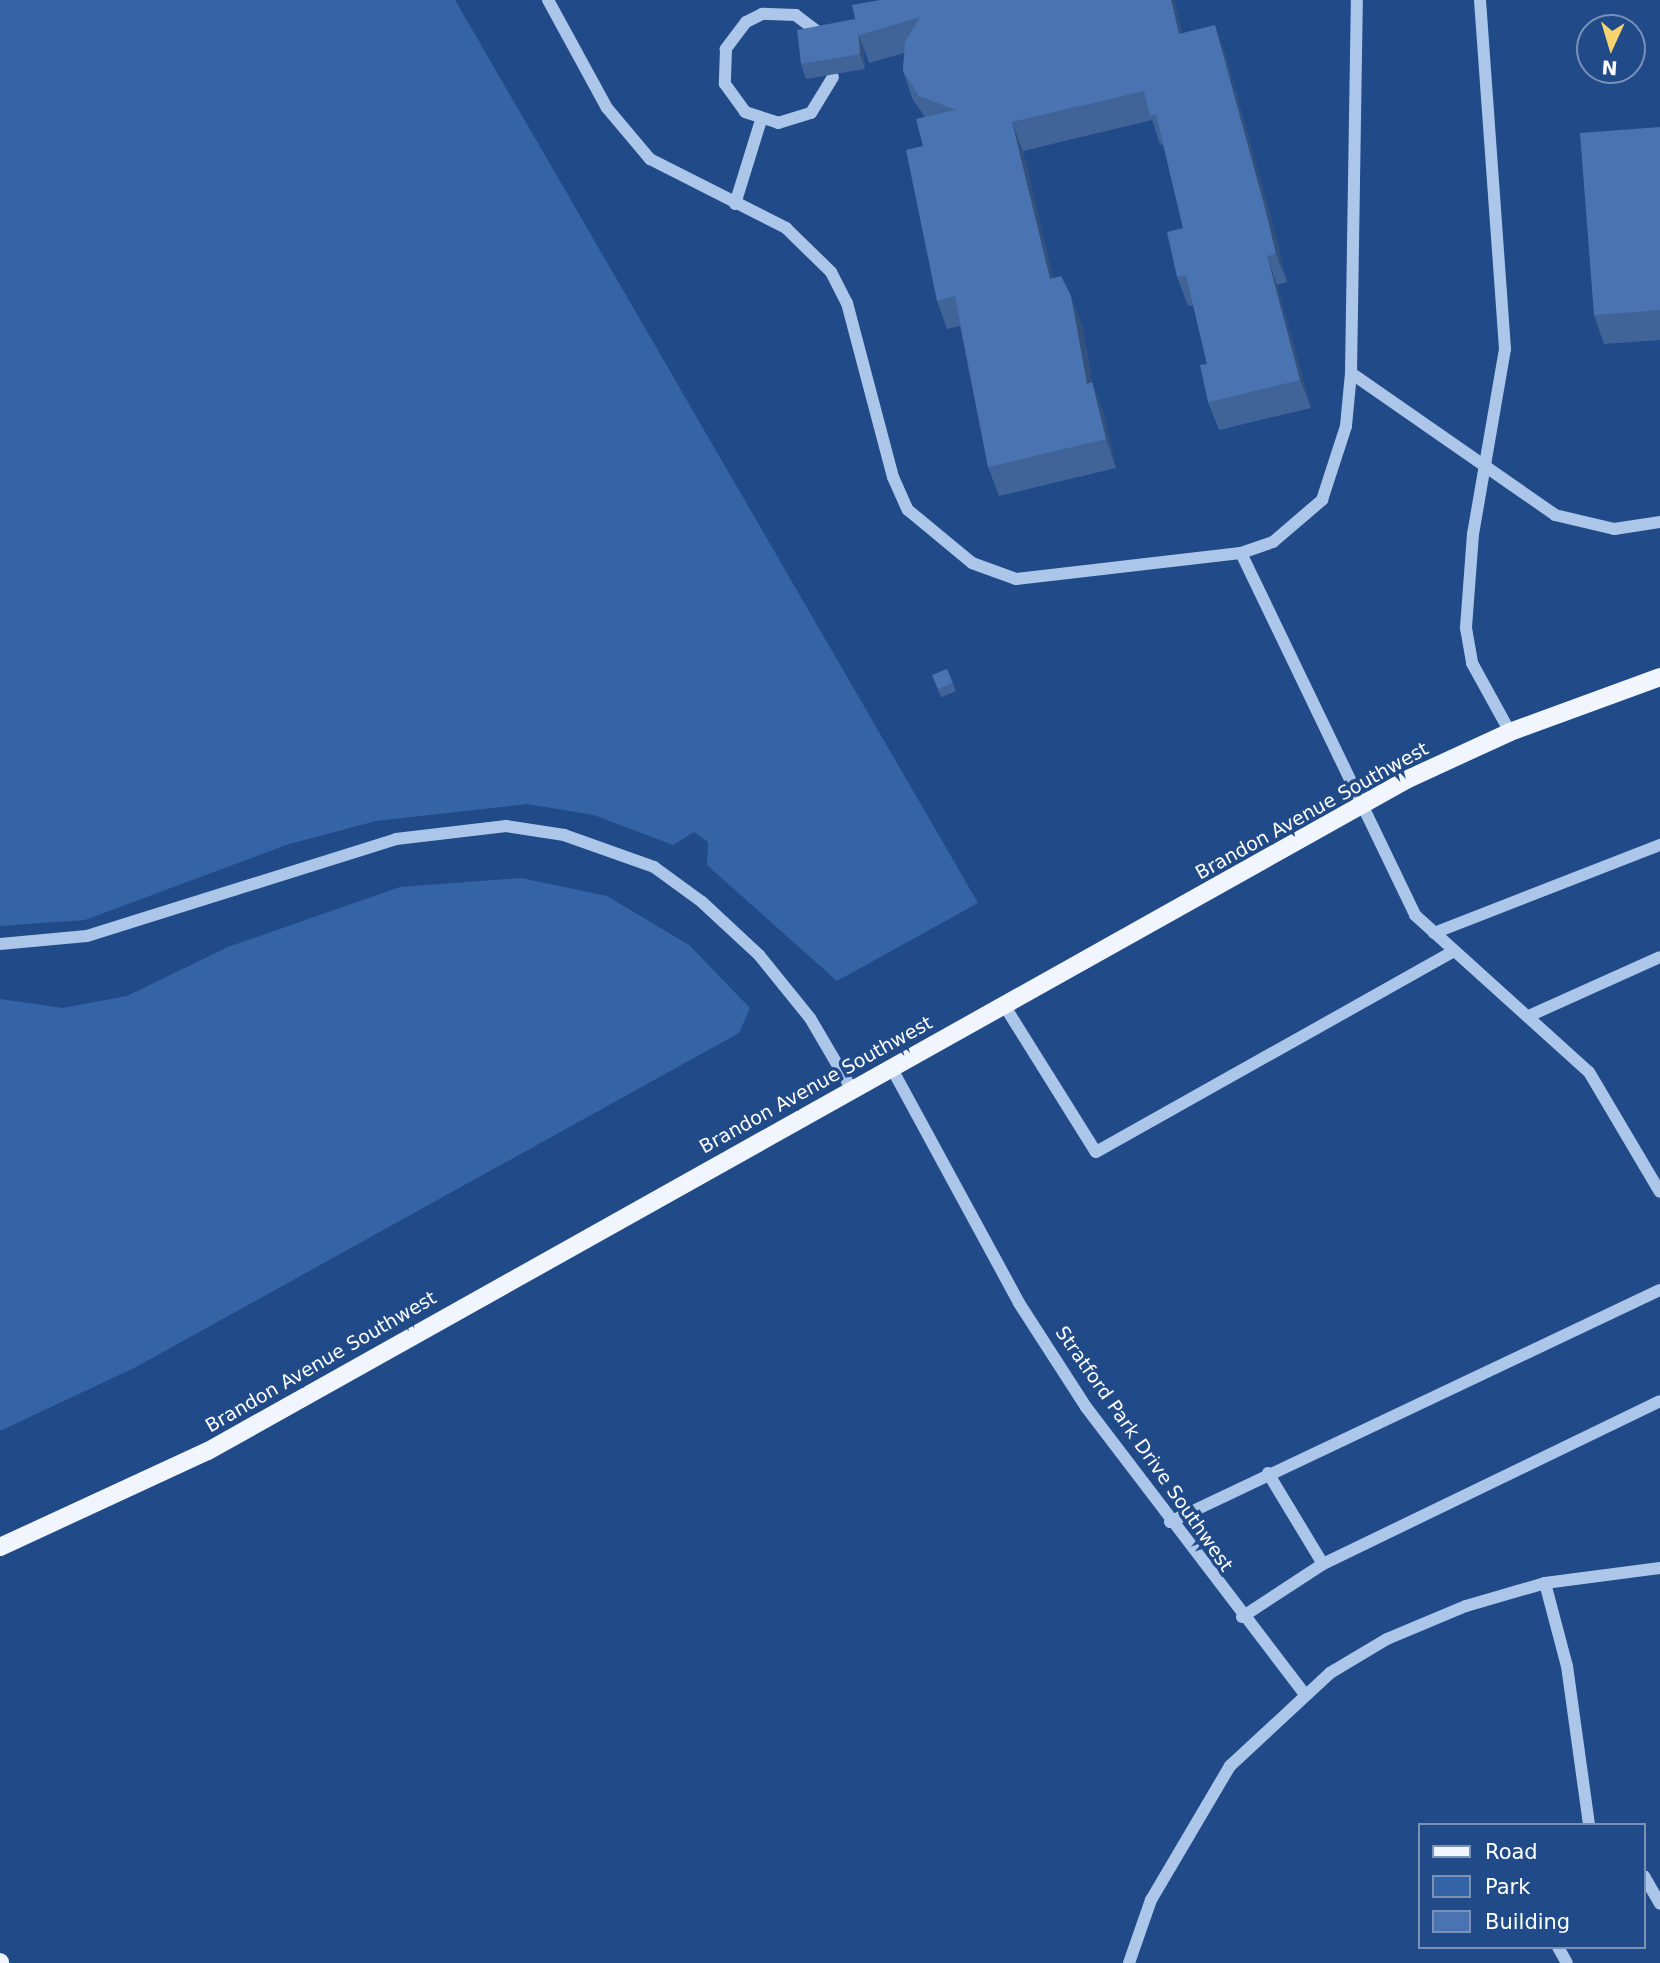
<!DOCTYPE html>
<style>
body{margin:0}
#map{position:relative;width:1660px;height:1963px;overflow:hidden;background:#214a89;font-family:"DejaVu Sans",sans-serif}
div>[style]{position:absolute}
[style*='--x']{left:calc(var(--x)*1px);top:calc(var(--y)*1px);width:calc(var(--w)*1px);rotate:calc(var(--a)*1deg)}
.green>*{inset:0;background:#3564a6}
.minor>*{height:12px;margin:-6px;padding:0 6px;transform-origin:6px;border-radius:6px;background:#acc6ea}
.major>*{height:18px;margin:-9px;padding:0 9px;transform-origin:9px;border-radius:9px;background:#f0f5fe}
.wall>*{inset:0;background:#406498;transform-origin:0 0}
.shaded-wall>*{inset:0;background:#34517c}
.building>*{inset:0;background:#4a74b1;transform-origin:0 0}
span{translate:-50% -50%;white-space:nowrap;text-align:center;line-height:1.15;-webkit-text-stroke:7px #214a89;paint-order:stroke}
.street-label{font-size:19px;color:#fff}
.legend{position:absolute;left:1418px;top:1823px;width:228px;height:126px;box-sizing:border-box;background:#214a89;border:2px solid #7a92b8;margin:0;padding:9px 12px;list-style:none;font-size:21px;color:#fff}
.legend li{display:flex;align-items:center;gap:14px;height:35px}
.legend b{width:35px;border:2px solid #7a92b8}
.north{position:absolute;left:1576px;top:14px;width:70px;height:70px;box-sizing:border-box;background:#214a89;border:2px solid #7a92b8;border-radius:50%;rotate:184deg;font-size:19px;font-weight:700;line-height:28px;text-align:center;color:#fff}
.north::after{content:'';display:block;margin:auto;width:24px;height:32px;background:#f7d46e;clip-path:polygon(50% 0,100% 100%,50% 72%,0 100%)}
</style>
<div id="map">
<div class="green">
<div style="clip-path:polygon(0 0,455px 0,978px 903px,837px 981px,707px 865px,708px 842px,694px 832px,673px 845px,594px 815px,527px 804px,376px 821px,286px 845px,85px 920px,0 926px)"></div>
<div style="clip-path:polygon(521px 878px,607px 896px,689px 945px,750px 1008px,739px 1033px,136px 1367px,0 1431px,0 999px,63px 1008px,127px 996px,228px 947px,400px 887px)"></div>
</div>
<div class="minor">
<div style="--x:548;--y:0;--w:123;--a:61.4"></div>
<div style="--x:607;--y:108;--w:67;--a:49.9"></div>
<div style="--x:650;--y:159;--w:153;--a:26.9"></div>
<div style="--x:786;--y:228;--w:63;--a:44.4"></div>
<div style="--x:831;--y:272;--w:35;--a:63"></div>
<div style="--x:847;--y:303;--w:180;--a:75.2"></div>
<div style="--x:893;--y:477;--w:36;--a:66"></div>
<div style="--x:908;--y:510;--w:83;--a:39.6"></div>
<div style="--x:972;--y:563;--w:47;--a:20"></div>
<div style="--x:1016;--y:579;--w:226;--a:-6.6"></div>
<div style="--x:1241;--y:553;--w:34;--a:-19"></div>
<div style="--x:1273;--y:542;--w:65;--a:-40.6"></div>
<div style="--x:1322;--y:500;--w:78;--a:-72"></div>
<div style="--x:1346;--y:426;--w:53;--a:-84.6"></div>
<div style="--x:1351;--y:373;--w:373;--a:-89.1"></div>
<div style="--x:1480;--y:0;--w:350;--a:85.9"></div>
<div style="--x:1505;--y:349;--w:188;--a:99.8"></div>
<div style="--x:1473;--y:534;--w:94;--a:94.3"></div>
<div style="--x:1466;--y:628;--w:36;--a:80"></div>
<div style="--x:1472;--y:663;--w:79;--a:61.2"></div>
<div style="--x:826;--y:38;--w:38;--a:-143"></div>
<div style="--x:796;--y:15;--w:34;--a:-178"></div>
<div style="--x:762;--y:14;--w:18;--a:153"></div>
<div style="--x:746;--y:22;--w:34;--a:127"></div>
<div style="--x:726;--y:49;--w:35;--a:92"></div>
<div style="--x:725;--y:84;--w:34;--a:54"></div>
<div style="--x:745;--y:112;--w:35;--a:18"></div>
<div style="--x:778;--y:123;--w:34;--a:-17"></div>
<div style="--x:811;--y:113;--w:42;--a:-58.6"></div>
<div style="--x:735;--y:204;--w:88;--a:-72.8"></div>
<div style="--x:1351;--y:373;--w:249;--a:34.8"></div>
<div style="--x:1555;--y:515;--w:61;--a:13.3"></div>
<div style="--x:1614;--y:529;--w:47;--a:-8.7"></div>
<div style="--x:1241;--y:553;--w:402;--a:64.3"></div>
<div style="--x:1415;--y:915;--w:234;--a:42.1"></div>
<div style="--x:1589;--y:1072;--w:139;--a:59.4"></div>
<div style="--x:1434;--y:933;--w:243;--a:-21.3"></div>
<div style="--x:0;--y:944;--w:87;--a:-5.3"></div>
<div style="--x:87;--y:936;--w:324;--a:-17.4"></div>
<div style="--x:396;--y:839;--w:111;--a:-6.7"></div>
<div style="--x:506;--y:826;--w:59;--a:8.8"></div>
<div style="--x:564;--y:835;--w:96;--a:19.6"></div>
<div style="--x:654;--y:867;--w:59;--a:36.1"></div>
<div style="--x:702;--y:902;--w:78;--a:42.9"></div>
<div style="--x:759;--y:955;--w:81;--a:51"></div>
<div style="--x:810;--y:1018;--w:81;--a:59.6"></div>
<div style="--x:1004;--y:1005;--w:173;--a:58"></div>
<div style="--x:1096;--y:1152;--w:409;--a:-29.3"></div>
<div style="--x:1531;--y:1015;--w:141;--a:-24.2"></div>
<div style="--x:891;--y:1067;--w:268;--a:61.5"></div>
<div style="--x:1019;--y:1303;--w:124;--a:57.2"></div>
<div style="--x:1086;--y:1407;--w:360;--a:52.7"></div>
<div style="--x:1268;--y:1473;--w:106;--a:58.9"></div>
<div style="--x:1323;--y:1564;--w:374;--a:-25.8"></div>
<div style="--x:1170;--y:1522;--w:542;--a:-25.34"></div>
<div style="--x:1545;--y:1583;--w:86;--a:75.2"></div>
<div style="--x:1567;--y:1666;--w:161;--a:82.1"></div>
<div style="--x:1242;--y:1617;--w:97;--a:-33.2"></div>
<div style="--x:1644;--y:1876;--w:32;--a:60"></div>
<div style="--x:1558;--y:1947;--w:18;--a:61"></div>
<div style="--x:1129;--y:1963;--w:67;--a:-70.8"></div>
<div style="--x:1151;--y:1900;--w:156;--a:-59.5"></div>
<div style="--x:1230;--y:1766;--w:137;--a:-42.9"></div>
<div style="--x:1330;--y:1673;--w:66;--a:-30.8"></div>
<div style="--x:1387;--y:1639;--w:86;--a:-22.7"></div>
<div style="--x:1466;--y:1606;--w:82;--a:-16.2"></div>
<div style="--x:1545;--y:1583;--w:116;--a:-7.4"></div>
</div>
<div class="major">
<div style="--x:0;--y:1547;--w:229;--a:-24.8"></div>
<div style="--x:208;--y:1451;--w:1375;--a:-29.25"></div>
<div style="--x:1408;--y:779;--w:112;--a:-24.7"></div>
<div style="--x:1510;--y:732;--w:160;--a:-20.1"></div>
<div style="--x:0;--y:1962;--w:1;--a:90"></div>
</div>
<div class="wall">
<div style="clip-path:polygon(880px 0,1174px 0,1182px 33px,1225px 53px,1276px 237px,1287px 282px,1277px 285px,1311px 408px,1219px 430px,1208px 402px,1207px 364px,1193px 305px,1188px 306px,1177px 277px,1183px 228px,1163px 144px,1160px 145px,1152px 120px,1023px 151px,1053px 278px,1082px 325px,1092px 382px,1103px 411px,1116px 468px,999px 496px,988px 467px,960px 326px,947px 329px,937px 301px,923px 146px,925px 117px,913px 100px,903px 71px,904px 53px,869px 63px,863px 46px,865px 69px,806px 79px,801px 64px)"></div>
<div style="clip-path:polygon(1660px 127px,1660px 340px,1604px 344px,1594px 315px)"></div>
<div style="left:947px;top:669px;width:24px;height:16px;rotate:68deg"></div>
</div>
<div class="shaded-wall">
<div style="clip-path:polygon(1171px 0,1174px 0,1189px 62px,1179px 34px)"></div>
<div style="clip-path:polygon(857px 19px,859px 35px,863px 46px,865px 69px,860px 54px)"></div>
<div style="clip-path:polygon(1215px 25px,1225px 53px,1276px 237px,1287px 282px,1276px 254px)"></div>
<div style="clip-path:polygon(1012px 122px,1023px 151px,1060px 307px,1050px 279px)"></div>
<div style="clip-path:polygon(1267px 256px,1277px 285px,1311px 408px,1300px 380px)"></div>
<div style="clip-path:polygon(1071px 296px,1082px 325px,1097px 412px,1087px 384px)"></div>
<div style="clip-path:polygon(1092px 382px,1103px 411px,1116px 468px,1106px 439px)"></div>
</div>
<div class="building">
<div style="clip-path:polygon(880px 0,1171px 0,1179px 34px,1215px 25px,1265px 208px,1276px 254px,1267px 256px,1300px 380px,1208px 402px,1200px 365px,1207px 364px,1186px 275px,1177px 277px,1167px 232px,1183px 228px,1156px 114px,1150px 116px,1144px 91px,1012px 122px,1050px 279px,1061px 276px,1071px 296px,1087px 384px,1092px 382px,1106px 439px,988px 467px,955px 296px,937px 301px,906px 150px,923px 146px,916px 119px,956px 110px,919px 96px,903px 71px,905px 42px,920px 17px,859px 35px,852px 5px)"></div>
<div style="clip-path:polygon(855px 19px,858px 29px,860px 54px,801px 64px,797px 30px)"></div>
<div style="clip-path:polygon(1660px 127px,1660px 310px,1594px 315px,1580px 133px)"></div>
<div style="left:947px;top:669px;width:15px;height:16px;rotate:67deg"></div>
</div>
<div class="street-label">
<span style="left:1312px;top:811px;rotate:-29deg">Brandon Avenue Southwest</span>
<span style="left:816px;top:1085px;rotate:-29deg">Brandon Avenue Southwest</span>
<span style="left:321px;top:1362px;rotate:-30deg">Brandon Avenue Southwest</span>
<span style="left:1144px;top:1449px;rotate:55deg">Stratford Park Drive Southwest</span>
</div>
<ul class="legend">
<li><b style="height:9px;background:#f0f5fe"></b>Road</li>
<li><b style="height:19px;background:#3564a6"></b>Park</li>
<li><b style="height:19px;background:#4a74b1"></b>Building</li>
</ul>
<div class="north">N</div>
</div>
